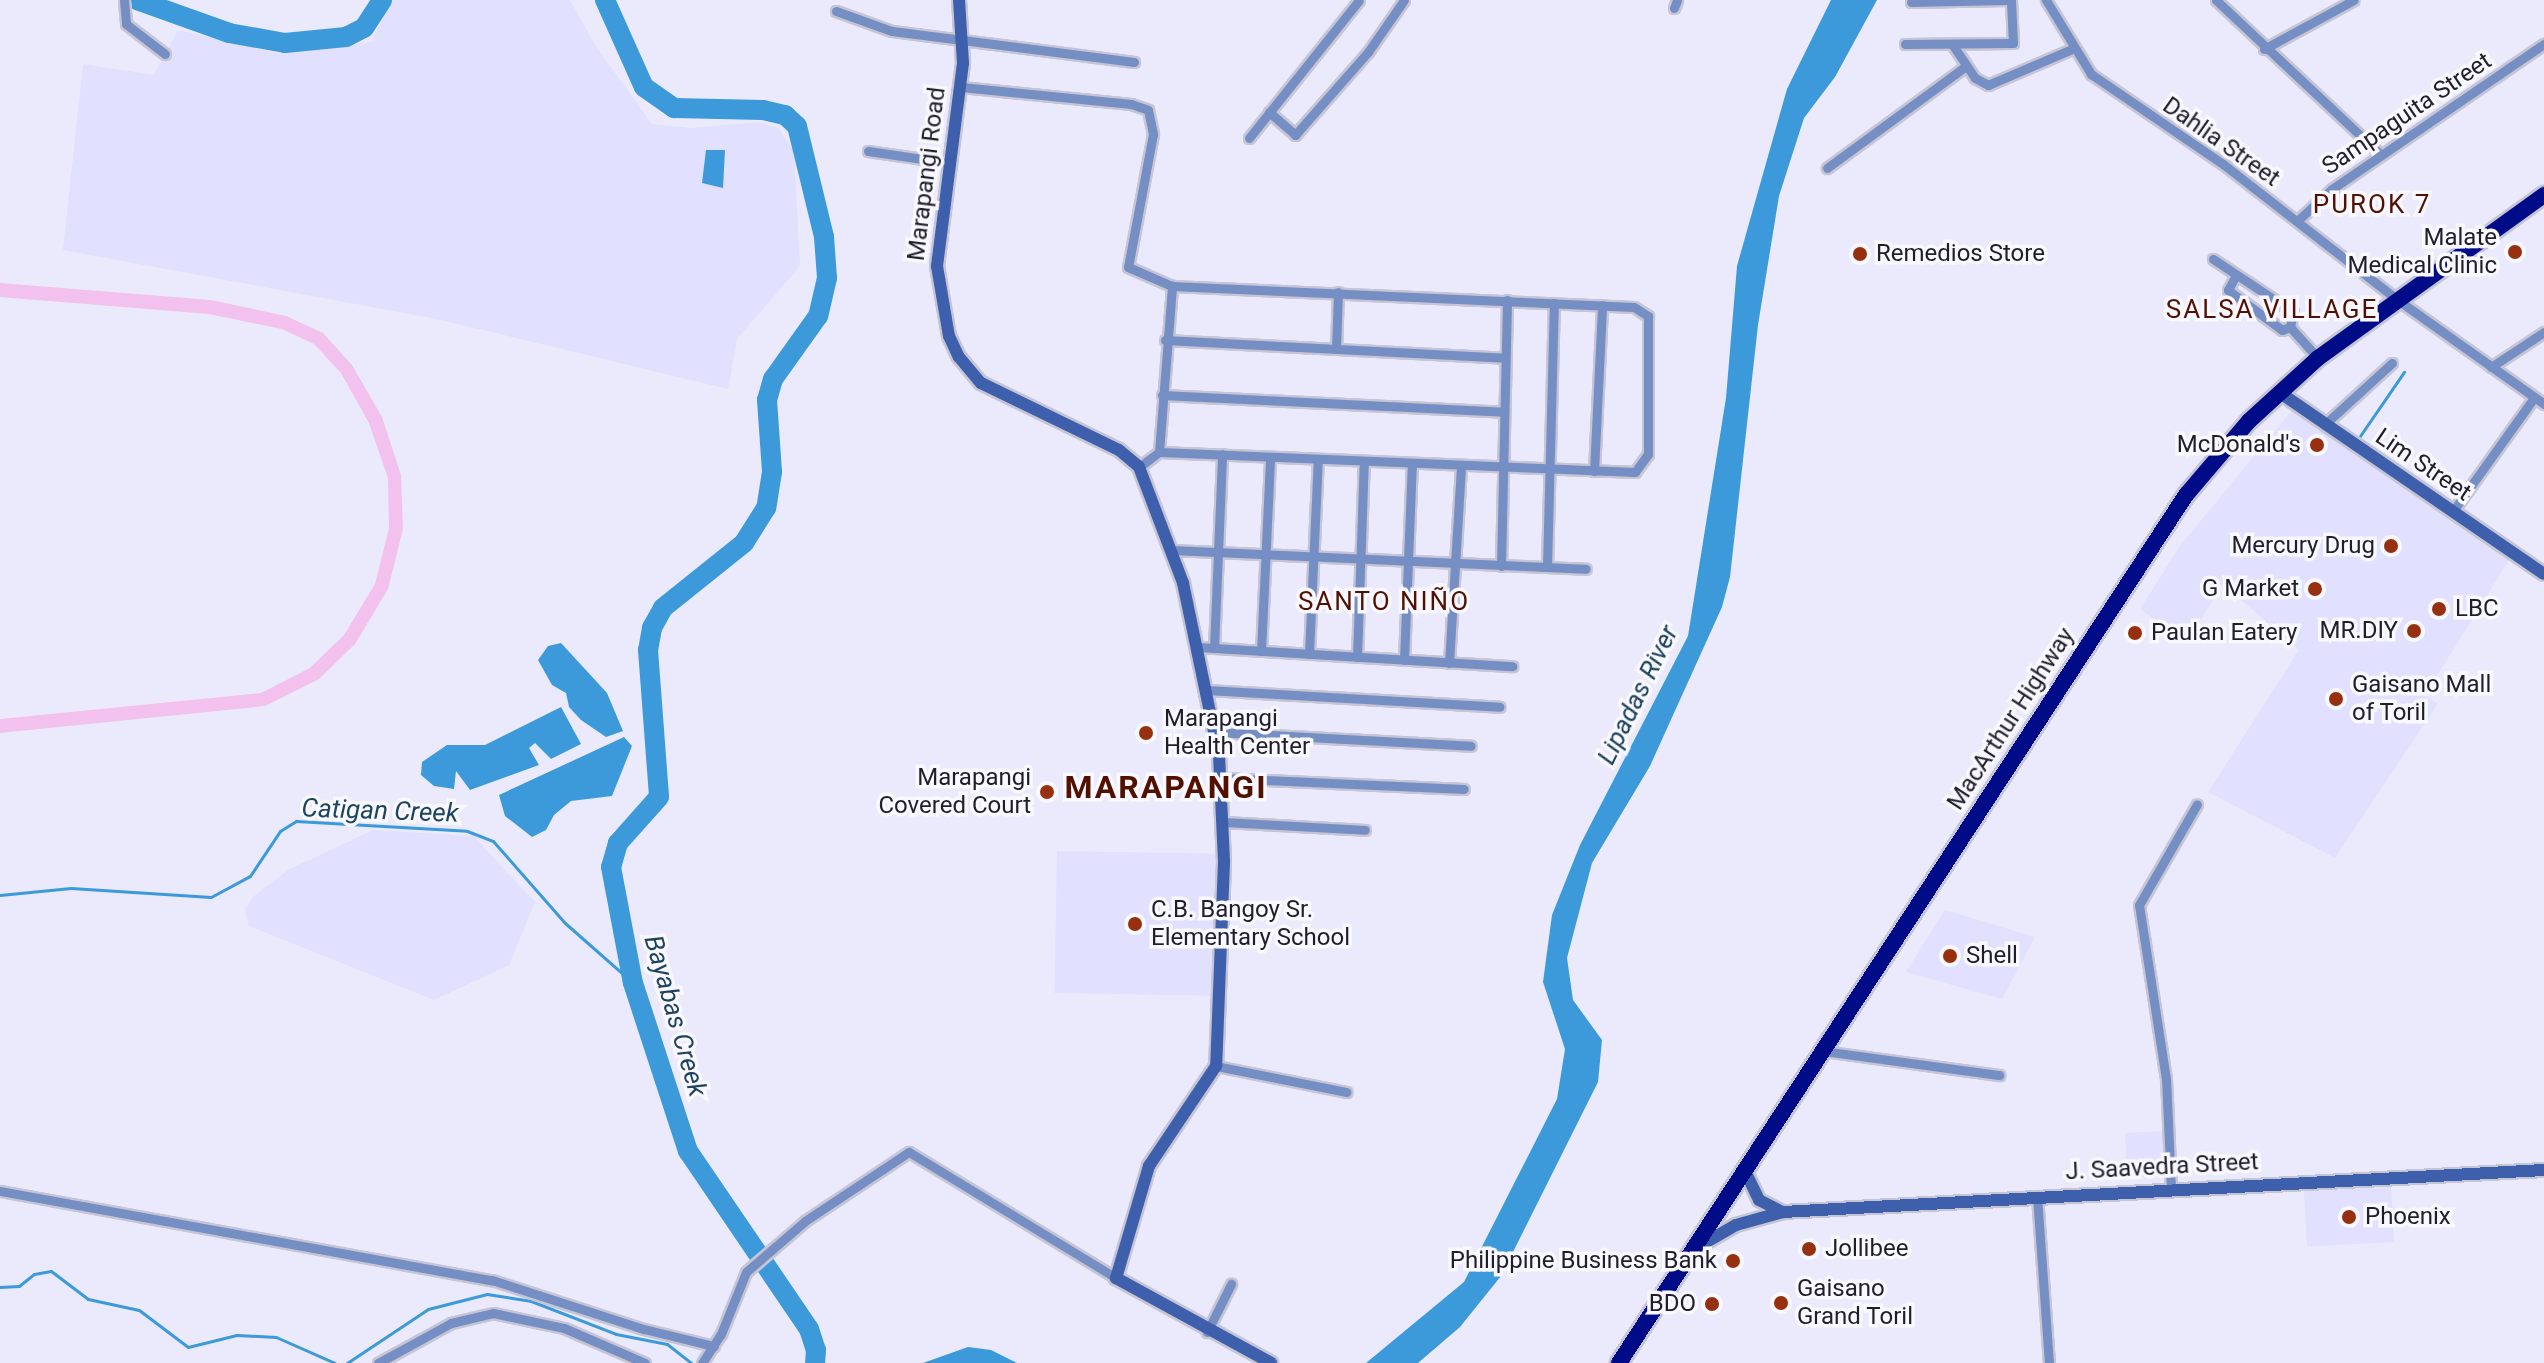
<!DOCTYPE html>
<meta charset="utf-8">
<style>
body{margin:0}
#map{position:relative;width:2544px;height:1363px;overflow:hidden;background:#eaeafc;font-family:Roboto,sans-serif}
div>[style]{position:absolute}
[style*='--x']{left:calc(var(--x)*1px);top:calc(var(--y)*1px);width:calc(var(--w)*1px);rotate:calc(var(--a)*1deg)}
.built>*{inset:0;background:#e1e0fe;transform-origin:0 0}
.green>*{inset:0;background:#f3c1ed}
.water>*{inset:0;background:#3c9ada}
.stream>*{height:3px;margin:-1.5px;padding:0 1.5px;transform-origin:1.5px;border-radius:1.5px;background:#3c9ada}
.river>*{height:20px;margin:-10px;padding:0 10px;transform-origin:10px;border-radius:10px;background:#3c9ada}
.roads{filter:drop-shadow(2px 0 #c5c5d6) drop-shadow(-2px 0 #c5c5d6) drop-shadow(0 2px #c5c5d6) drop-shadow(0 -2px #c5c5d6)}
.street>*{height:9px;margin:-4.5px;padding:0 4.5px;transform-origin:4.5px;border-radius:4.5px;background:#758ec3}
.secondary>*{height:12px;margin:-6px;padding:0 6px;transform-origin:6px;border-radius:6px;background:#3d5fac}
.highway>*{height:16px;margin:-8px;padding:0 8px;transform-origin:8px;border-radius:8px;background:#000c87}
.dots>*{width:22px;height:22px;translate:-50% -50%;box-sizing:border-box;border:4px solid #f8f8fe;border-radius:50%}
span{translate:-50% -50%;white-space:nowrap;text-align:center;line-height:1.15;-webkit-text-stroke:7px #f8f8fe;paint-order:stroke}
.street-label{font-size:24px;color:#1f1e29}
.poi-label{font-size:24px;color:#1f1e29}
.right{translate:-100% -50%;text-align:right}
.left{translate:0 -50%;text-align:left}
.neighbourhood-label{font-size:26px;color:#521000;letter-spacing:2px}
.water-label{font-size:26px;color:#1d435e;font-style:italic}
.district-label{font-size:32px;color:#521000;font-weight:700;letter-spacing:2px}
</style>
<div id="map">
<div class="built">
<div style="clip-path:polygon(392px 0,570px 0,597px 48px,652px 124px,691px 128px,758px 122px,778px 128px,794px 151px,800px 266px,737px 339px,728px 389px,437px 319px,63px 250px,83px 64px,154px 75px,178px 30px,280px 54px,371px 42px)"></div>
<div style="clip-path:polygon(2292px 410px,2509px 560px,2425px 695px,2438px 704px,2335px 858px,2208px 792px,2299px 650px,2223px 584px,2187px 642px,2140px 609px,2180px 546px)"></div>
<div style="clip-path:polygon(373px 830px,473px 836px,535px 902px,509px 965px,434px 1000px,249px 926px,245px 909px,254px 896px,288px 870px)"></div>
<div style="left:1057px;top:851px;width:160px;height:142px;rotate:1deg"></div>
<div style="clip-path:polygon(1945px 910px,2035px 937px,2002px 999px,1906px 972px)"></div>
<div style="left:2163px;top:1131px;width:45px;height:38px;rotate:87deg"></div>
<div style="left:2391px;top:1187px;width:55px;height:87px;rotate:87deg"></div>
</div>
<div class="green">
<div style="clip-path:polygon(0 283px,211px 300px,286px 316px,323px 333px,352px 365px,382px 417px,401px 475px,403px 529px,388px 589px,355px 644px,319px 679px,265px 706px,0 733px,0 719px,261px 693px,310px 668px,344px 635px,375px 584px,389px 528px,388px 478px,369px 423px,341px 373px,314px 344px,282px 329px,209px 314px,0 297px)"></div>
</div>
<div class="water">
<div style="clip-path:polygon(1831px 0,1877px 0,1835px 77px,1804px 118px,1779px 196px,1758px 325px,1730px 577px,1722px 607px,1650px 766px,1592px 863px,1567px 958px,1573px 1000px,1602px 1040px,1598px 1082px,1501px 1276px,1460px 1327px,1418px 1363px,1366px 1363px,1464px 1282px,1557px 1099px,1565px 1049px,1543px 982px,1552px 915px,1580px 845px,1688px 636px,1726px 398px,1737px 266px,1787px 89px)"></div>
<div style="clip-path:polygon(706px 150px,725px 150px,723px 188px,702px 183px)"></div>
<div style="clip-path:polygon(561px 643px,607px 693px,623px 731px,606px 737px,581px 720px,569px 707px,566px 693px,552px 685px,538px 660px,548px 646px)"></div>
<div style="clip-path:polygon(561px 707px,581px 744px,551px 759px,535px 743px,529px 748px,539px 765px,470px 790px,456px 771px,454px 789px,434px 786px,421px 775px,422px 762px,447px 745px,485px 745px)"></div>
<div style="clip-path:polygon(624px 737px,632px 746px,612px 796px,571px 801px,554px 815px,546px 830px,532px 837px,505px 816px,499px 795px)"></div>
<div style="clip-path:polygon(968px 1347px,991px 1350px,1017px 1363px,923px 1363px)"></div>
</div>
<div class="stream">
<div style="--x:2360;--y:436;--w:78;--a:-55.5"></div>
<div style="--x:0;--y:895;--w:71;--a:-5.6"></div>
<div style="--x:71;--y:888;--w:140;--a:3.7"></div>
<div style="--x:211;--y:897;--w:44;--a:-28.3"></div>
<div style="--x:250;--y:876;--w:54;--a:-56.3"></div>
<div style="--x:280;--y:831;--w:19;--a:-32"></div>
<div style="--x:296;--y:821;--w:171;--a:3.3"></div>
<div style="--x:467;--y:831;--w:28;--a:21"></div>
<div style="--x:493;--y:841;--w:109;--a:48.7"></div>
<div style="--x:565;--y:923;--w:91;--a:41.4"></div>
<div style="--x:0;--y:1287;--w:19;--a:-3"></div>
<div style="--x:19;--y:1286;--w:19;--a:-39"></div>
<div style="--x:34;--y:1274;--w:17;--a:-10"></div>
<div style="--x:51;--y:1271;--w:46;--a:37.1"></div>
<div style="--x:88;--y:1299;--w:52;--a:12.2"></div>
<div style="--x:139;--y:1310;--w:61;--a:37.1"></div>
<div style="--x:188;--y:1347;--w:50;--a:-13.8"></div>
<div style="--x:237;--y:1335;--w:39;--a:3"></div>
<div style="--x:276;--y:1337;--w:64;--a:23.8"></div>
<div style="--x:347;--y:1363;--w:97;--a:-33.7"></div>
<div style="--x:428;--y:1309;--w:61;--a:-14.3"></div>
<div style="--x:487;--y:1294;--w:45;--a:9"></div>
<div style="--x:531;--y:1301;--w:91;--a:21.2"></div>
<div style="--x:616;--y:1334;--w:52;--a:11.1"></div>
<div style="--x:667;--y:1344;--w:31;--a:38"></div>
</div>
<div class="river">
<div style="--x:137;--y:0;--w:98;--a:19.7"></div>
<div style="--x:229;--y:33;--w:57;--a:10.1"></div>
<div style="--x:285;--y:43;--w:61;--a:-5.6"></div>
<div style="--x:346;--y:37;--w:20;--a:-27"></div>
<div style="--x:364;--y:28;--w:33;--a:-57"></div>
<div style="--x:605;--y:0;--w:95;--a:65.9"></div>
<div style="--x:644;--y:87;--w:37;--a:35"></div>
<div style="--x:674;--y:108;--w:89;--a:1.3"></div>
<div style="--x:763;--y:110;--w:23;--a:13"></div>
<div style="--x:785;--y:115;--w:16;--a:43"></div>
<div style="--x:797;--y:126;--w:114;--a:76.3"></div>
<div style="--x:824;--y:237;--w:41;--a:85.8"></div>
<div style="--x:827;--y:278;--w:39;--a:103"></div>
<div style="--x:818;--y:316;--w:77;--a:125.5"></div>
<div style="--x:773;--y:379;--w:22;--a:106"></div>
<div style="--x:767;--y:400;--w:72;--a:86"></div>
<div style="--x:772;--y:472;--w:36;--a:99"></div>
<div style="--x:766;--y:508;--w:41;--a:122.2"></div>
<div style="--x:744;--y:543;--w:104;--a:141.3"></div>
<div style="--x:663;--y:608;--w:23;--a:119"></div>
<div style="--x:652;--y:628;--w:22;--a:100"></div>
<div style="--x:648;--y:650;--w:147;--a:85.7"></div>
<div style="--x:659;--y:797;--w:62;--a:131.7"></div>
<div style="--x:618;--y:843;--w:25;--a:106"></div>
<div style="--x:611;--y:867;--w:118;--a:79.3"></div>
<div style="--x:633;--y:983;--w:177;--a:71.9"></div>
<div style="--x:688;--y:1151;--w:215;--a:55.8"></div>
<div style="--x:809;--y:1329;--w:22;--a:72"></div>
<div style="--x:816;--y:1350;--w:13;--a:94"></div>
</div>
<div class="roads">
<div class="street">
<div style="--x:124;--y:0;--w:24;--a:85"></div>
<div style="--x:126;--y:24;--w:49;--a:37.6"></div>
<div style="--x:2046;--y:0;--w:87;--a:58.7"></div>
<div style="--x:2091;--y:74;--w:160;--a:34.3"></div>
<div style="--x:2223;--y:164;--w:218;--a:37.9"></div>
<div style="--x:2395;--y:298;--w:183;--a:35.4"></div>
<div style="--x:2216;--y:0;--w:226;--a:43.2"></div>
<div style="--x:1911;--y:2;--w:95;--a:-1.2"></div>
<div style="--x:1674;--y:8;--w:9;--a:-69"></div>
<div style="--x:836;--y:11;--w:59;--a:19.7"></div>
<div style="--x:892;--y:31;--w:244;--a:7.3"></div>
<div style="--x:1905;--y:44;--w:108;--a:-0.5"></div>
<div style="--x:2013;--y:43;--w:43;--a:-92.7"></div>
<div style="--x:1952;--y:44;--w:41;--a:55.9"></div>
<div style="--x:1975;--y:78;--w:15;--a:28"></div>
<div style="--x:1988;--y:85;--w:91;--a:-23.2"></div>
<div style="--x:2264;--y:49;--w:102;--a:-28.6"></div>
<div style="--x:961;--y:87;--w:171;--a:5.7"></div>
<div style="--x:1131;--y:104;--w:18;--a:19"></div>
<div style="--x:1148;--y:110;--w:25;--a:78"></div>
<div style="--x:1153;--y:134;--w:135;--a:100.6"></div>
<div style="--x:1128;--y:267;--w:48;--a:23.4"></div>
<div style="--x:1172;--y:286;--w:462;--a:2.6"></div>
<div style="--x:1634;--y:307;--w:17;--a:33"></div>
<div style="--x:1648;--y:316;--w:138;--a:90"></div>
<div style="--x:1648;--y:454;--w:22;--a:126"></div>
<div style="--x:1635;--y:472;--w:476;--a:-177.6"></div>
<div style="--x:1159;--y:452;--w:25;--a:143"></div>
<div style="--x:1269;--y:112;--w:35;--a:41"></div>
<div style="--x:1295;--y:135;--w:111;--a:-48.7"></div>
<div style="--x:1368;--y:52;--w:63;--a:-55.3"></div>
<div style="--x:1249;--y:138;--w:176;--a:-51.4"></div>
<div style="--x:868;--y:151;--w:83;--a:8.3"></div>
<div style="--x:1827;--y:168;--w:172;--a:-36.3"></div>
<div style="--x:2297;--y:221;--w:47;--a:-42.4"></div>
<div style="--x:2332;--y:189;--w:257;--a:-34.4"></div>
<div style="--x:2213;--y:259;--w:96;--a:33.5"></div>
<div style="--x:2293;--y:312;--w:15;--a:101"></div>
<div style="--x:2290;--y:327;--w:42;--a:47.9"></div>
<div style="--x:2236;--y:275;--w:17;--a:118"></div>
<div style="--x:2228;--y:290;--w:67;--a:36.5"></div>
<div style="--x:2282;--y:330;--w:9;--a:-21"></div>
<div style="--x:1165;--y:340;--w:340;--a:3"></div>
<div style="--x:1336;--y:349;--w:57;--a:-88"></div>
<div style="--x:2491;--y:367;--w:64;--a:-33.4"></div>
<div style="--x:1162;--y:395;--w:342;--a:2.8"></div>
<div style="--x:2324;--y:425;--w:92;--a:-42.4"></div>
<div style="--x:1159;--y:452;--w:167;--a:-85.5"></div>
<div style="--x:1594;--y:471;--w:166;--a:-87.2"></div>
<div style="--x:2453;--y:511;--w:139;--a:-54.4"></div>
<div style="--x:1171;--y:550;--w:415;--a:2.6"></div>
<div style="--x:1501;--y:566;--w:266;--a:-88.7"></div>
<div style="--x:1547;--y:567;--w:264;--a:-88.5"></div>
<div style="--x:1198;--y:647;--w:315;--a:3.5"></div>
<div style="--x:1214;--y:648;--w:194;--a:-87.6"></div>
<div style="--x:1261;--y:651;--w:194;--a:-87.3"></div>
<div style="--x:1309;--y:654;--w:195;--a:-87.4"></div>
<div style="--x:1357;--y:657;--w:196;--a:-88"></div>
<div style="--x:1404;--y:660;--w:197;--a:-87.7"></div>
<div style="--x:1449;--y:663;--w:198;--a:-86.5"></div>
<div style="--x:1207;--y:690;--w:293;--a:3.3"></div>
<div style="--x:1215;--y:732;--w:256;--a:3.1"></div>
<div style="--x:1222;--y:778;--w:242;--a:2.6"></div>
<div style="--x:1224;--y:822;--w:141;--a:3.2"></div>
<div style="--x:1823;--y:1051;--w:178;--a:7.8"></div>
<div style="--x:1216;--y:1066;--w:133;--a:11.3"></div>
<div style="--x:2171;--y:1188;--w:109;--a:-92.6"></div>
<div style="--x:2166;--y:1079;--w:176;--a:-98.8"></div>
<div style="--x:2139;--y:905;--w:116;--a:-60.1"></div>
<div style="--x:0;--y:1191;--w:500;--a:10.3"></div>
<div style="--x:492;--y:1280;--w:160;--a:17.9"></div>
<div style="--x:644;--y:1329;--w:72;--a:13.7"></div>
<div style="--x:2037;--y:1196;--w:167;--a:85.9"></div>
<div style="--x:1207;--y:1332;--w:54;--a:-63.4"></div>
<div style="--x:378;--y:1363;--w:83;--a:-28.7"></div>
<div style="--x:451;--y:1323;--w:43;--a:-13.4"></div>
<div style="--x:493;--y:1313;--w:73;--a:11.9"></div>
<div style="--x:564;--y:1328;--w:88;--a:23.4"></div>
<div style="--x:702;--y:1363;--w:35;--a:-57"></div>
<div style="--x:721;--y:1334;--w:67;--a:-68"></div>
<div style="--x:746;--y:1272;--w:78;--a:-40.8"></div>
<div style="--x:805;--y:1221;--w:125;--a:-33.6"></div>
<div style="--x:909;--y:1152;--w:242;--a:31.3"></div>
</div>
<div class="secondary">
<div style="--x:959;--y:0;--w:63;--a:86.4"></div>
<div style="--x:963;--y:63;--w:205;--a:97.3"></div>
<div style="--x:937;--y:266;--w:71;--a:80.3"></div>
<div style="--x:949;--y:336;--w:23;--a:65"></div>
<div style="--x:959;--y:357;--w:34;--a:50"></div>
<div style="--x:981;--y:383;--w:153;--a:25.9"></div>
<div style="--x:1119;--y:450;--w:26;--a:40"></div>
<div style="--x:1139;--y:467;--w:124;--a:69.2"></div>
<div style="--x:1183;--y:583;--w:176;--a:78.2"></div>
<div style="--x:1219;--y:755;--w:107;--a:87.3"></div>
<div style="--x:1224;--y:862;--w:204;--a:92.2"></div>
<div style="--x:1216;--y:1066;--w:120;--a:123.8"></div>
<div style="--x:1149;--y:1166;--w:117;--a:106.4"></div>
<div style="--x:1116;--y:1278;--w:177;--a:28.7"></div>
<div style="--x:2279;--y:392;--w:321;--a:34.5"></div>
<div style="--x:1745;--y:1171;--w:32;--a:64"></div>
<div style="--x:1759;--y:1200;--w:27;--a:27"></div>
<div style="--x:1696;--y:1248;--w:46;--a:-29.9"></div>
<div style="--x:1736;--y:1225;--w:49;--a:-15.5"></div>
<div style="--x:1783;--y:1212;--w:762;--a:-3.16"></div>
</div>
<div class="highway">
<div style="--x:1619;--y:1363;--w:1037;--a:-56.85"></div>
<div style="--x:2186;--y:495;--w:97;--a:-49.6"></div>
<div style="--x:2249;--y:421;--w:93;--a:-42.4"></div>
<div style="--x:2318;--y:358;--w:279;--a:-35.8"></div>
</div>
</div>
<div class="dots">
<div style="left:2515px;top:252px;background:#97300f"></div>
<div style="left:1860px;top:254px;background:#97300f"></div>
<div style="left:2317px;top:445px;background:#97300f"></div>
<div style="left:2391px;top:546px;background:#97300f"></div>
<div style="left:2315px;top:589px;background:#97300f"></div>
<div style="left:2439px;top:609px;background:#97300f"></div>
<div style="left:2414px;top:631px;background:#97300f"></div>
<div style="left:2135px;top:633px;background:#97300f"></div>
<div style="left:2336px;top:699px;background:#97300f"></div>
<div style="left:1146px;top:733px;background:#97300f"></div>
<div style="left:1047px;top:792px;background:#97300f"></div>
<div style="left:1135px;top:924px;background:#97300f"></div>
<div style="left:1950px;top:956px;background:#97300f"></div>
<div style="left:2349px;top:1217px;background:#97300f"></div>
<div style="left:1809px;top:1249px;background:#97300f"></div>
<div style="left:1733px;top:1261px;background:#97300f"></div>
<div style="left:1781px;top:1303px;background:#97300f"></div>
<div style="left:1712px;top:1304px;background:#97300f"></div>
</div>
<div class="street-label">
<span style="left:2407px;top:114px;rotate:-34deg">Sampaguita Street</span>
<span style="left:2221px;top:142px;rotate:35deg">Dahlia Street</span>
<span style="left:927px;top:174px;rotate:-83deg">Marapangi Road</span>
<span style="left:2423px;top:465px;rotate:34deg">Lim Street</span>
<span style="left:2011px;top:719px;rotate:-57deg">MacArthur Highway</span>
<span style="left:2162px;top:1167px;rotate:-3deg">J. Saavedra Street</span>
</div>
<div class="poi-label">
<span class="right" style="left:2497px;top:252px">Malate<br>Medical Clinic</span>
<span class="left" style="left:1876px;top:254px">Remedios Store</span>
<span class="right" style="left:2301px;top:445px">McDonald's</span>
<span class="right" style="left:2375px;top:546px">Mercury Drug</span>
<span class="right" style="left:2299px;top:589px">G Market</span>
<span class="left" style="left:2455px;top:609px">LBC</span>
<span class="right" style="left:2398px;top:631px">MR.DIY</span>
<span class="left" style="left:2151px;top:633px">Paulan Eatery</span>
<span class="left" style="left:2352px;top:699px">Gaisano Mall<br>of Toril</span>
<span class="left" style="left:1164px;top:733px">Marapangi<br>Health Center</span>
<span class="right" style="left:1031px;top:792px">Marapangi<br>Covered Court</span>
<span class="left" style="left:1151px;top:924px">C.B. Bangoy Sr.<br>Elementary School</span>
<span class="left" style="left:1966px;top:956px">Shell</span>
<span class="left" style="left:2365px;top:1217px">Phoenix</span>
<span class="left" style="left:1825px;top:1249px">Jollibee</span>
<span class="right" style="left:1717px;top:1261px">Philippine Business Bank</span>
<span class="left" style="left:1797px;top:1303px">Gaisano<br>Grand Toril</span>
<span class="right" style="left:1696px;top:1304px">BDO</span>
</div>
<div class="neighbourhood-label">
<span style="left:2372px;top:205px">PUROK 7</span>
<span style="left:2272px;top:310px">SALSA VILLAGE</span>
<span style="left:1384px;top:602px">SANTO NIÑO</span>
</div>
<div class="water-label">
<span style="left:1638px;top:695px;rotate:-64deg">Lipadas River</span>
<span style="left:380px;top:811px;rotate:2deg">Catigan Creek</span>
<span style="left:675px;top:1016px;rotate:74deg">Bayabas Creek</span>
</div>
<div class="district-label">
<span style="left:1166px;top:787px">MARAPANGI</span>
</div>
</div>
